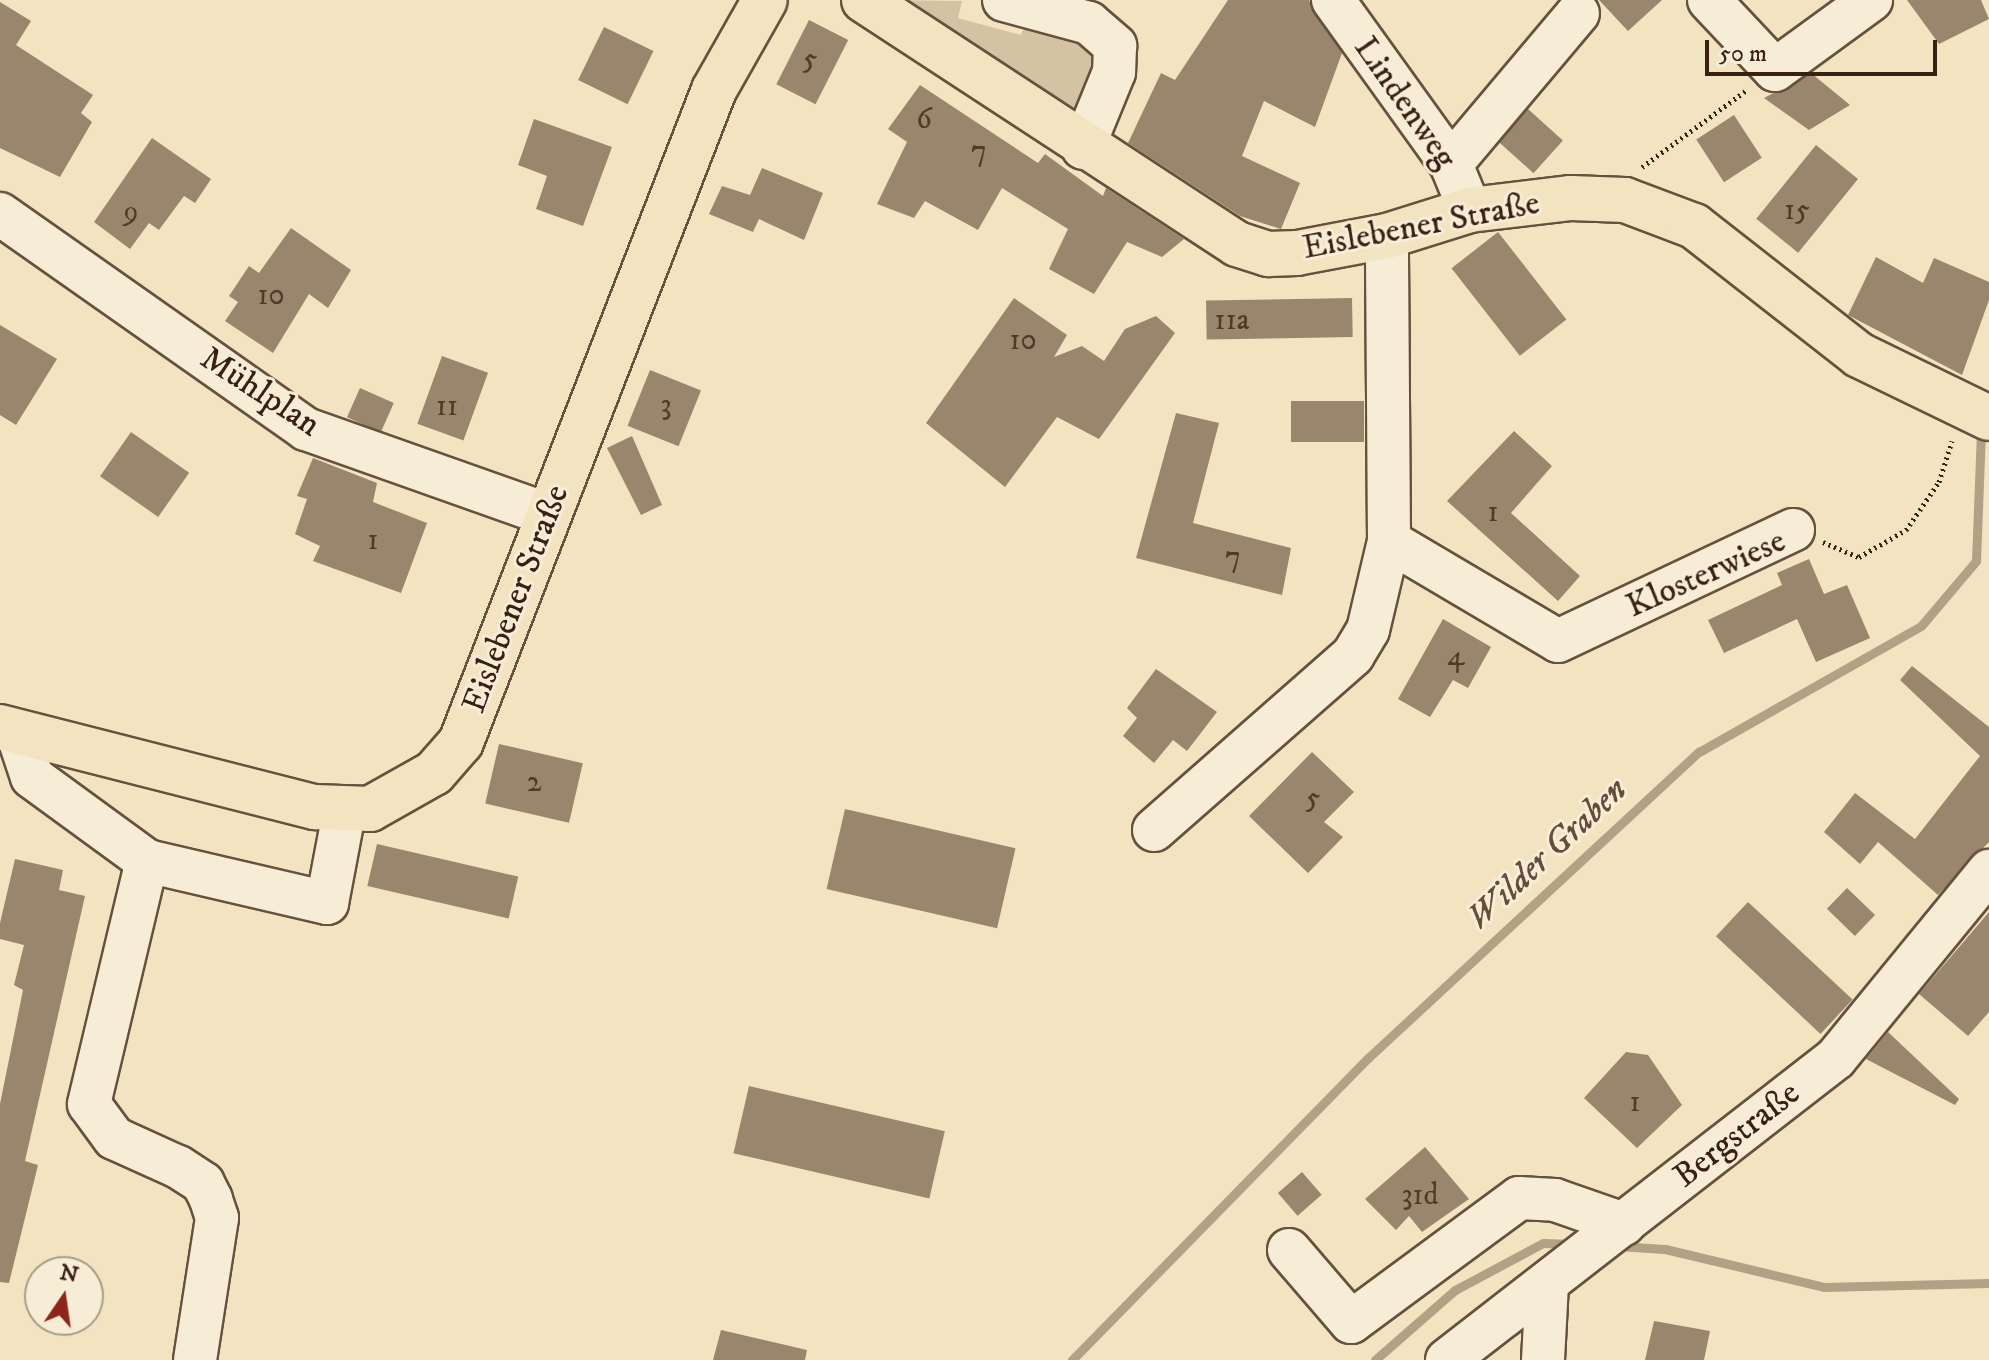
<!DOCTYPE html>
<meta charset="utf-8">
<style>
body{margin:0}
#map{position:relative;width:1989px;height:1360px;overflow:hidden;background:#f2e4c1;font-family:"IM FELL DW Pica",serif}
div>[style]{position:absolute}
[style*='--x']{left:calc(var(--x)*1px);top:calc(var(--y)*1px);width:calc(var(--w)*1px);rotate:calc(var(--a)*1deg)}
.green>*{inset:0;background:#d3c3a3}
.stream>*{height:9px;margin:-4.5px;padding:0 4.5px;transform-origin:4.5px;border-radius:4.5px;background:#b3a186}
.building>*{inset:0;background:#99866d;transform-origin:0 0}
.path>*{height:5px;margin-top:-2.5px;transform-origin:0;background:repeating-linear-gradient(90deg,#392012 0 2px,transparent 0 6px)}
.roads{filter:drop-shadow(2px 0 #67513e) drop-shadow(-2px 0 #67513e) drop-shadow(0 2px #67513e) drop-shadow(0 -2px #67513e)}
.minor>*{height:42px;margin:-21px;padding:0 21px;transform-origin:21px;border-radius:21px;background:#f7edd7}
.major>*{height:44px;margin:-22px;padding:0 22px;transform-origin:22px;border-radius:22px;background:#f2e4c1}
span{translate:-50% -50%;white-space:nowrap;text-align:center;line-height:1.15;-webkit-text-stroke:6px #f7edd7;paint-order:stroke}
.number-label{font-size:30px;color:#513a29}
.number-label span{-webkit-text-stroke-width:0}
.street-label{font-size:34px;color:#392012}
.water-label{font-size:36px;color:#644d3b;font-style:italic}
.north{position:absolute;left:24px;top:1256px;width:80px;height:80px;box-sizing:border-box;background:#f7edd7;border:2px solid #ab9b88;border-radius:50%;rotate:13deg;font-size:22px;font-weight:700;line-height:32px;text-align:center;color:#392012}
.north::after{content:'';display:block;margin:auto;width:28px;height:36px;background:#8f2418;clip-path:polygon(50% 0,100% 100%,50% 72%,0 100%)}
.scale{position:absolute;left:1705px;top:40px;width:232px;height:36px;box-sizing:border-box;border:4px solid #392012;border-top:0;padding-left:10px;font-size:24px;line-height:28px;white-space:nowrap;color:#392012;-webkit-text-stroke:6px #f7edd7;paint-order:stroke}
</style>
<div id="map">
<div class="green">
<div style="clip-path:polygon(885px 0,962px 1px,958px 18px,1021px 35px,1027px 18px,1090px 45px,1100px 70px,1079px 106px,1057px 112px)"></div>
</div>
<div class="stream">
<div style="--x:1617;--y:1246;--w:48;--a:3.6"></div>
<div style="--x:1665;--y:1249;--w:163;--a:13.4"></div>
<div style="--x:1824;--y:1287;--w:165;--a:-1.4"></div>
<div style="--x:1072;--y:1360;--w:423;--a:-45.6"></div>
<div style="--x:1368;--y:1058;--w:451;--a:-42.8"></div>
<div style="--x:1699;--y:752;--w:255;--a:-29.6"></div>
<div style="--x:1921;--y:626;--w:85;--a:-49.8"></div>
<div style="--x:1976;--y:561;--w:133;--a:-87.8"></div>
<div style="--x:1375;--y:1360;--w:106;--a:-41.2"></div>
<div style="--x:1455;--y:1290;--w:100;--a:-28.1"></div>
<div style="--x:1543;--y:1243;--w:31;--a:2"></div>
</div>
<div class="building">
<div style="clip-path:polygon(1228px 0,1309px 0,1342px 53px,1315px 127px,1264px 101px,1242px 156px,1300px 183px,1281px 229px,1240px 216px,1128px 143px,1161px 73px,1175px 80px)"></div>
<div style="clip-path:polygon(1599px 0,1662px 0,1628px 31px)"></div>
<div style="clip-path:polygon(1907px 0,1981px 0,1989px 19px,1939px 44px)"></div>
<div style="clip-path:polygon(0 2px,31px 21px,16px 45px,93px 95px,81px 113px,92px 122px,60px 177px,0 148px)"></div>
<div style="left:809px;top:20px;width:44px;height:72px;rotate:27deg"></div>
<div style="left:604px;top:27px;width:55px;height:59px;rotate:26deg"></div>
<div style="clip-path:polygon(1811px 73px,1850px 105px,1809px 130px,1764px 98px)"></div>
<div style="clip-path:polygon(920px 85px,1038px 163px,1045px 154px,1103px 196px,1106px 188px,1184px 239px,1162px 257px,1127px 242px,1094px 294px,1049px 269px,1068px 229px,1002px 188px,978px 230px,925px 201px,914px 218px,877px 204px,907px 142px,888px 129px)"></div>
<div style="left:1528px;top:109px;width:47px;height:44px;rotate:42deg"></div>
<div style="left:1734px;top:115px;width:51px;height:45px;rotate:57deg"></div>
<div style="clip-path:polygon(534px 119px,612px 147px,583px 226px,536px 209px,547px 176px,518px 165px)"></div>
<div style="clip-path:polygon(152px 138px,211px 179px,195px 203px,184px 196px,159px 230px,149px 223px,130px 249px,94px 222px)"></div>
<div style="left:1816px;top:145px;width:54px;height:95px;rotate:39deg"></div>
<div style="clip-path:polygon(762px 168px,823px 193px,804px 240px,759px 219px,753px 232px,709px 214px,722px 186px,750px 195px)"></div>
<div style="clip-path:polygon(291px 228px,351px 270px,328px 308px,309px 294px,273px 353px,225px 321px,238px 302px,229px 296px,249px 266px,259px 273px)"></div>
<div style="left:1498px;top:232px;width:111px;height:59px;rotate:52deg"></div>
<div style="clip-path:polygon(1876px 257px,1923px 283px,1934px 258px,1989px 282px,1989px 300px,1962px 375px,1848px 315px)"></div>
<div style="clip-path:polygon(1014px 298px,1067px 335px,1054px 357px,1082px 346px,1104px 361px,1125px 329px,1156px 316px,1175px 333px,1099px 439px,1057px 417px,1005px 487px,926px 423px)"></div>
<div style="left:1352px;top:298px;width:39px;height:146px;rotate:89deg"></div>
<div style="clip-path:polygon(0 325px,57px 359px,16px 425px,0 415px)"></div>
<div style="left:442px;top:356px;width:49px;height:72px;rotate:20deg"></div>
<div style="left:650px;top:370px;width:55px;height:60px;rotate:22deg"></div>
<div style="left:360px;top:388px;width:37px;height:32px;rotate:24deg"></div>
<div style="left:1364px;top:401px;width:41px;height:73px;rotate:90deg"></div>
<div style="clip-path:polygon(1176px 413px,1219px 423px,1193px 523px,1291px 548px,1282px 595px,1136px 558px)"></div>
<div style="clip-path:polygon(1514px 431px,1552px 466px,1511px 513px,1580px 576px,1558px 601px,1447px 501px)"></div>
<div style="left:131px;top:432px;width:71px;height:54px;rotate:35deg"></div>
<div style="clip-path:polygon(632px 436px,662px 505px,641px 515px,607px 448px)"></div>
<div style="clip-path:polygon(313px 458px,377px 483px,373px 502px,427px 523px,401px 593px,313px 561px,320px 546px,295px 534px,307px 499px,297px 496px)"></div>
<div style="clip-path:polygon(1809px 559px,1824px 594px,1847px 585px,1870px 638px,1816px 662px,1797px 619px,1724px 653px,1708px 620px,1782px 585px,1777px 573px)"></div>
<div style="clip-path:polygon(1443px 619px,1491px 647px,1468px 688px,1453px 680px,1430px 717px,1398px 699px)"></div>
<div style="clip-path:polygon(1912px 666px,1989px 727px,1989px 842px,1938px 895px,1878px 842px,1860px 864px,1824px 832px,1855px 793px,1915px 839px,1980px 756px,1900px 680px)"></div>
<div style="clip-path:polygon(1156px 669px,1217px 712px,1187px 751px,1173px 740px,1154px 763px,1123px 736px,1137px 718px,1127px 708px)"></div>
<div style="left:499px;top:744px;width:86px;height:61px;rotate:13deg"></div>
<div style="clip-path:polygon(1312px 752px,1354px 792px,1324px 822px,1343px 837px,1308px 873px,1249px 816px)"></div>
<div style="left:845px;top:809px;width:175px;height:82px;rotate:13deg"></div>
<div style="left:377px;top:844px;width:145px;height:43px;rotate:13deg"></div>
<div style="clip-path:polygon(15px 859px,63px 870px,59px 890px,85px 896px,25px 1161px,38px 1165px,9px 1283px,0 1282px,0 1104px,23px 990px,14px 985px,24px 945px,0 939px,0 923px)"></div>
<div style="left:1847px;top:888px;width:39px;height:29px;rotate:44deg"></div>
<div style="left:1748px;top:902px;width:143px;height:47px;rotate:43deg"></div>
<div style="clip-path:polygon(1989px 912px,1989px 1012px,1968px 1036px,1919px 994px)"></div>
<div style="clip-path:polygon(1888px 1032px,1959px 1099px,1955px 1105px,1866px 1059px)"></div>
<div style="clip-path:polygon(1626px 1052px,1648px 1055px,1682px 1105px,1637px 1148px,1584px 1098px)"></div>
<div style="left:749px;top:1086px;width:201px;height:69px;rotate:13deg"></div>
<div style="clip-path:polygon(1425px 1147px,1469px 1199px,1422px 1232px,1409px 1216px,1396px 1230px,1365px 1199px)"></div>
<div style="left:1302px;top:1172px;width:30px;height:32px;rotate:49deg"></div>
<div style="clip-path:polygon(1654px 1321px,1710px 1331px,1704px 1360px,1645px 1360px)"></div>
<div style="clip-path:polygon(721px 1330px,807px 1350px,805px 1360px,713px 1360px)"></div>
</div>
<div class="path">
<div style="--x:1642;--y:167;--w:130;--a:-36.3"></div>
<div style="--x:1823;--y:542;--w:39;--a:23"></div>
<div style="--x:1859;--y:557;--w:54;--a:-29.9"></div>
<div style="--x:1906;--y:530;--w:58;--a:-55.5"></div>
<div style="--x:1939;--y:482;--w:43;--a:-72.4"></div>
</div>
<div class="roads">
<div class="minor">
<div style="--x:1004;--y:0;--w:88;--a:15.1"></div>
<div style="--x:1089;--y:23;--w:35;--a:41"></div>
<div style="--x:1115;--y:46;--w:26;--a:92"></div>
<div style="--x:1114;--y:72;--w:82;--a:112.2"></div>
<div style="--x:1333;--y:0;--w:202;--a:54.3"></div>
<div style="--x:1451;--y:164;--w:50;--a:67.6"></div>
<div style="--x:1709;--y:0;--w:96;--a:46.7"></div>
<div style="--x:1775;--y:70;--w:119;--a:-36.1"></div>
<div style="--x:1451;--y:164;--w:197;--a:-49.9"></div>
<div style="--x:0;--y:214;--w:374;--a:35.1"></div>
<div style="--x:306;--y:429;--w:258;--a:19.5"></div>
<div style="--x:1389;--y:541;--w:196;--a:30.6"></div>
<div style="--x:1558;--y:641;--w:260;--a:-25.3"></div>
<div style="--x:18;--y:735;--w:44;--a:71.6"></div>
<div style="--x:32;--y:777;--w:142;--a:36.1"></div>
<div style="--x:1154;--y:830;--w:265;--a:-41.3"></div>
<div style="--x:1353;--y:655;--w:29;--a:-59"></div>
<div style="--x:1368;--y:630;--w:91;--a:-76.7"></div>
<div style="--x:1389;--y:541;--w:305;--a:-90.4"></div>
<div style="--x:1289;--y:1250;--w:95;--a:49.3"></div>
<div style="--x:1351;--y:1322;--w:209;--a:-36.4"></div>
<div style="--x:1519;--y:1198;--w:36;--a:3"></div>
<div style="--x:1555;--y:1200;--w:73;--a:19.2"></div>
<div style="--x:195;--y:1360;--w:144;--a:-81.2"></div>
<div style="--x:217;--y:1218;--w:20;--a:-108"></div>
<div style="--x:211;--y:1199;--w:18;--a:-117"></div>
<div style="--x:203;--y:1183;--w:30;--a:-147"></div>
<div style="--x:178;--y:1167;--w:70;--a:-155.6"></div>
<div style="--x:114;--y:1138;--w:42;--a:-126.3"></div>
<div style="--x:89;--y:1104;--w:250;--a:-76.6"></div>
<div style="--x:147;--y:861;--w:185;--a:13.1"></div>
<div style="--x:327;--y:903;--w:97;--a:-79.3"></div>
<div style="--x:1447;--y:1360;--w:492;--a:-37.8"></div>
<div style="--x:1836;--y:1058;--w:242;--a:-50.7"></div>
<div style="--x:1543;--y:1360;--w:76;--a:-87"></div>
</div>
<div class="major">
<div style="--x:864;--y:0;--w:446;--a:33.2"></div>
<div style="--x:1237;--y:244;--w:33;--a:18"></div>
<div style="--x:1268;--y:254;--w:29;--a:-2"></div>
<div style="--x:1297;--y:253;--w:92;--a:-10.7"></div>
<div style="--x:1387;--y:236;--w:87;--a:-17.4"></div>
<div style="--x:1470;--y:210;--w:102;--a:-6.8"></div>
<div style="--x:1571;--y:198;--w:54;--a:2.1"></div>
<div style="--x:1625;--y:200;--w:74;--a:20.6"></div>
<div style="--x:1694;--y:226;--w:209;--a:38"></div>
<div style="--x:1859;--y:355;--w:144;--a:25.9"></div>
<div style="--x:0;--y:727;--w:325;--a:14.3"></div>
<div style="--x:315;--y:807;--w:55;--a:2.1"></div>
<div style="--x:370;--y:809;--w:73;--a:-29.4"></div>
<div style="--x:434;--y:773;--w:41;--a:-48.9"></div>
<div style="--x:461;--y:742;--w:699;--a:-68.79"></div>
<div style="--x:714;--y:90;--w:103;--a:-60.5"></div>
</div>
</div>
<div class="number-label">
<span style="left:810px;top:60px">5</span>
<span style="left:924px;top:120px">6</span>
<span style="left:979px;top:152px">7</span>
<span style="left:1797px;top:211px">15</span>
<span style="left:131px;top:212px">9</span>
<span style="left:271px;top:296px">10</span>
<span style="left:1232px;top:321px">11a</span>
<span style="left:1023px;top:341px">10</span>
<span style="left:666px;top:406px">3</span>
<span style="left:447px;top:407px">11</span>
<span style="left:1493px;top:513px">1</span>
<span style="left:373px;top:541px">1</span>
<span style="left:1233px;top:558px">7</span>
<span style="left:1456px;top:657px">4</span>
<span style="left:534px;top:783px">2</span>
<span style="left:1313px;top:799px">5</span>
<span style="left:1635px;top:1103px">1</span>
<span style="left:1420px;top:1196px">31d</span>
</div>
<div class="street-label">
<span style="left:1405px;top:103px;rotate:55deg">Lindenweg</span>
<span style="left:1421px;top:226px;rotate:-11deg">Eislebener Straße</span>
<span style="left:260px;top:392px;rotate:33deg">Mühlplan</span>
<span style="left:1706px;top:574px;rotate:-24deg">Klosterwiese</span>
<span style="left:516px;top:599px;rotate:-69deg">Eislebener Straße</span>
<span style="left:1737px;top:1135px;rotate:-38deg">Bergstraße</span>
</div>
<div class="water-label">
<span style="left:1547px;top:854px;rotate:-43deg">Wilder Graben</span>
</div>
<div class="north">N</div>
<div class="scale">50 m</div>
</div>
